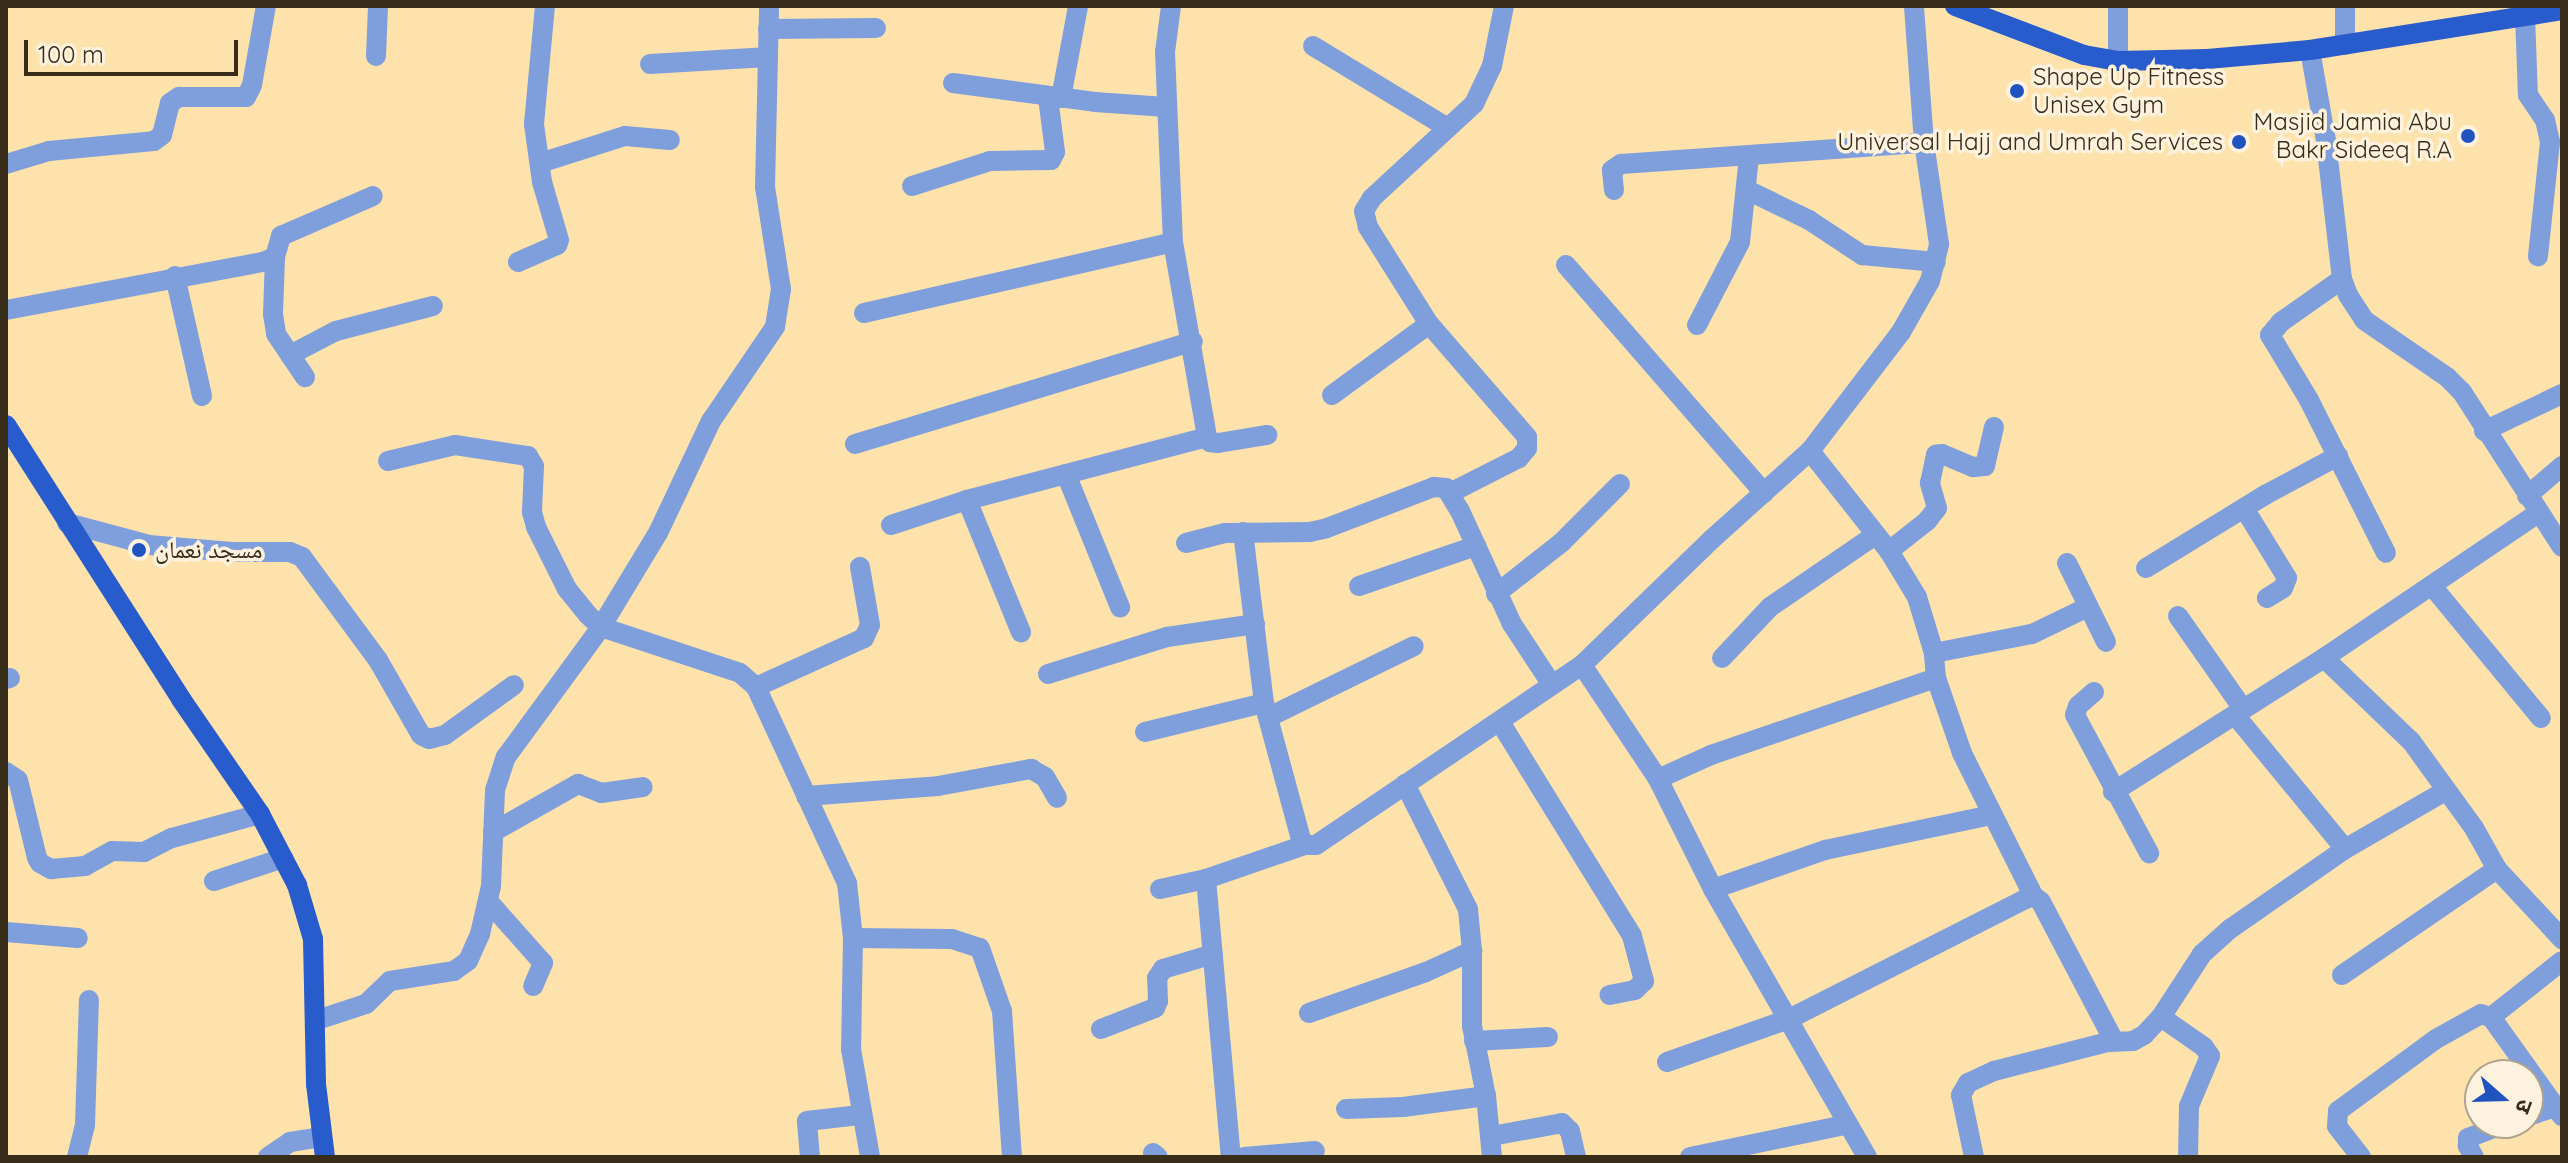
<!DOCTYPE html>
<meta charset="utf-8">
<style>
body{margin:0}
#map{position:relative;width:2568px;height:1163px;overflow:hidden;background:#fee2ac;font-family:Quicksand,"Noto Naskh Arabic","Noto Sans Devanagari",sans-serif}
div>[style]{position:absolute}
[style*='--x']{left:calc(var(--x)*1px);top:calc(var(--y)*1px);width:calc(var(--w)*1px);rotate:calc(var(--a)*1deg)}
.minor>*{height:20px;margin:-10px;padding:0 10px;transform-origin:10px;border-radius:10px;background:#7f9fdc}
.major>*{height:20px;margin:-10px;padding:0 10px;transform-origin:10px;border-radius:10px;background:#285bcb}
.dots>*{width:22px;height:22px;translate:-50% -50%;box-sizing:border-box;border:4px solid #fdf2dd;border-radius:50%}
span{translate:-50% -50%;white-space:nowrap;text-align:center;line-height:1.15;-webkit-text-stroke:7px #fdf2dd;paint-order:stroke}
.poi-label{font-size:24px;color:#382d18}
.left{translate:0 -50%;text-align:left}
.right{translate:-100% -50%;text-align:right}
.frame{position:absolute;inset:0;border:8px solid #382d18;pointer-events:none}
.north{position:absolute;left:2464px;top:1059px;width:80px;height:80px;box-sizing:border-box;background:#fdf2dd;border:2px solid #aea38e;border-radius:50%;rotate:110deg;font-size:22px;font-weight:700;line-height:32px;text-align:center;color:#382d18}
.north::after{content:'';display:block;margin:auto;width:28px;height:36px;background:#2153c0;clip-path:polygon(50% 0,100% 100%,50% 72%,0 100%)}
.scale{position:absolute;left:24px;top:40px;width:214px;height:36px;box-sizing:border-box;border:4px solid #382d18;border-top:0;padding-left:10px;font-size:24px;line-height:28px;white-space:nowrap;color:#382d18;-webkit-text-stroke:6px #fdf2dd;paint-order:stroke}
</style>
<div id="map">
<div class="minor">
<div style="--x:1171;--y:6;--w:46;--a:97.4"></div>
<div style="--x:1165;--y:52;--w:190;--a:87.6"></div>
<div style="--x:1173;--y:242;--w:198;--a:80.1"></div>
<div style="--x:1207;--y:437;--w:6;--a:59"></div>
<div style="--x:1210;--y:442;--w:8;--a:7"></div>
<div style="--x:1218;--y:443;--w:50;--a:-9.3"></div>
<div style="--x:2118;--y:6;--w:55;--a:90"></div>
<div style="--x:2345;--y:6;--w:39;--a:90"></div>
<div style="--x:2525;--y:15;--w:80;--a:87.9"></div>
<div style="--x:2528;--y:95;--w:30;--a:56"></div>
<div style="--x:2545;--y:120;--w:23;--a:77"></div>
<div style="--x:2550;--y:142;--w:115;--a:96"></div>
<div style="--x:768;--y:29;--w:108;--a:-0.5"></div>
<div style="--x:1313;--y:46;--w:156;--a:31.3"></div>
<div style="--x:2310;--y:50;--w:92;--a:80"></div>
<div style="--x:2326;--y:141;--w:139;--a:83.4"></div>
<div style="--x:2342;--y:279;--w:17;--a:69"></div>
<div style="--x:2348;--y:295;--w:30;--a:57"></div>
<div style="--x:2364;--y:320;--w:101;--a:34.5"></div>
<div style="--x:2447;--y:377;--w:21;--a:45"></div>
<div style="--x:2462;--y:392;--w:184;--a:57.2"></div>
<div style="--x:376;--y:56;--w:50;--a:-87.7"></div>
<div style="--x:650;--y:64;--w:118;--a:-3.4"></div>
<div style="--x:953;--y:83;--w:143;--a:7.6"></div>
<div style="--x:1095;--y:102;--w:71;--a:4"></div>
<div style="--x:1061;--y:98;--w:94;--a:-79.5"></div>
<div style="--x:540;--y:163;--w:89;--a:-17.6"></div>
<div style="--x:625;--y:136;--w:45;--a:5.1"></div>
<div style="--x:6;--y:164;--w:45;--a:-16.8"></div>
<div style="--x:49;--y:151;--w:105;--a:-5.4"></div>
<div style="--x:154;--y:141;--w:10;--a:-37"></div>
<div style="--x:162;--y:135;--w:33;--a:-76"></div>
<div style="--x:170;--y:103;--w:11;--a:-34"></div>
<div style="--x:179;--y:97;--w:67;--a:0"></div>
<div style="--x:246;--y:97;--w:13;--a:-63"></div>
<div style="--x:252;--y:85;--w:80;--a:-80"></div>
<div style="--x:912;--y:186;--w:82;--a:-17.8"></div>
<div style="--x:990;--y:161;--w:61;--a:-0.9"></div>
<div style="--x:1051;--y:160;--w:9;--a:-63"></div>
<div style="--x:1055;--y:152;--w:55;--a:-97.3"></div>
<div style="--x:1614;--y:190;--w:20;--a:-96"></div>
<div style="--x:1612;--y:170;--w:11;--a:-34"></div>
<div style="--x:1621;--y:164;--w:304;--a:-4"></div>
<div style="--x:1747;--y:190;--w:69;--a:25.8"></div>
<div style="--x:1809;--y:220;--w:64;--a:33.4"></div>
<div style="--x:1862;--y:255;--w:74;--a:5.4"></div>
<div style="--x:275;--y:257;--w:57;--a:92"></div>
<div style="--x:273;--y:314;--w:20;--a:81"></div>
<div style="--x:276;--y:334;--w:52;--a:56"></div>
<div style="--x:518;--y:262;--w:43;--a:-23.6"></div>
<div style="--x:557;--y:245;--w:5;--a:-68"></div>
<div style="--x:559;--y:240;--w:60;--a:-106.3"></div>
<div style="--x:542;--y:182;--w:59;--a:-97.9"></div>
<div style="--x:534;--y:124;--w:119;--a:-84.7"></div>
<div style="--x:1566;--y:265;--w:302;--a:49"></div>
<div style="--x:175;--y:276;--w:123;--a:77.3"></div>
<div style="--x:2342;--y:279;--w:75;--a:144.8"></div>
<div style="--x:2281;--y:322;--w:17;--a:130"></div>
<div style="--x:2270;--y:335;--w:76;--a:59"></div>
<div style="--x:2309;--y:400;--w:171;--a:63.3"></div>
<div style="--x:6;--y:310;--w:261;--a:-10.6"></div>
<div style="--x:263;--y:262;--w:13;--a:-23"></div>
<div style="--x:275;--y:257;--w:22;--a:-74"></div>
<div style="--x:281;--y:236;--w:100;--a:-23.5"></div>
<div style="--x:864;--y:313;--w:317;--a:-12.9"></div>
<div style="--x:1697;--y:325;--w:93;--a:-62.6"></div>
<div style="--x:1740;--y:242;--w:86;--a:-84"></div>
<div style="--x:290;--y:355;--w:52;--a:-27.6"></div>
<div style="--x:336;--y:331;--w:100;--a:-14.5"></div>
<div style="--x:1332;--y:395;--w:120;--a:-36.2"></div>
<div style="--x:2484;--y:431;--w:86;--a:-25.4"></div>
<div style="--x:855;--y:444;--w:353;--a:-16.9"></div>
<div style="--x:388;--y:461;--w:69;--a:-13.4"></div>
<div style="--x:455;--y:445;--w:74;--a:8.6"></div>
<div style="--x:528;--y:456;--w:12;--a:59"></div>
<div style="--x:534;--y:466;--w:46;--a:92.5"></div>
<div style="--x:532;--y:512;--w:16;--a:75"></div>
<div style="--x:536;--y:527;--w:69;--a:63.4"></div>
<div style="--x:567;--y:589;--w:33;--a:51"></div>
<div style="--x:588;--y:615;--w:18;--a:43"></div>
<div style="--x:601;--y:627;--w:146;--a:18.3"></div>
<div style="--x:740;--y:673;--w:21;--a:41"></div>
<div style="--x:756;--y:687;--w:216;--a:65.1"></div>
<div style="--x:847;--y:883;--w:55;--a:83.8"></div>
<div style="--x:853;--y:938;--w:111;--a:91"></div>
<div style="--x:851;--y:1049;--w:110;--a:80"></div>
<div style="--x:1066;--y:474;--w:144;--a:67.9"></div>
<div style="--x:1450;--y:493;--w:77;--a:-26.9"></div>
<div style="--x:1519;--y:458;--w:13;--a:-51"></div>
<div style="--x:1527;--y:448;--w:11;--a:-90"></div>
<div style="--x:1527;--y:437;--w:150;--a:-130.9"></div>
<div style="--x:1429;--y:324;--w:115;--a:-122.2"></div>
<div style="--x:1368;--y:227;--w:16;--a:-104"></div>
<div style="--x:1364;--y:211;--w:15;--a:-58"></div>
<div style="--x:1372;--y:198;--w:139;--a:-42.7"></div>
<div style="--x:1474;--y:104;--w:42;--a:-64.7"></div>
<div style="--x:1492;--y:66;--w:61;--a:-78.7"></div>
<div style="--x:2527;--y:496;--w:46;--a:-40.6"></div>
<div style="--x:967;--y:500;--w:143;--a:67.8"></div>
<div style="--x:2244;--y:508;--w:82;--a:58.4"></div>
<div style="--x:2287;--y:578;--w:11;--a:112"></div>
<div style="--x:2283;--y:588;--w:19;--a:148"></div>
<div style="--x:67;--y:523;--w:85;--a:15"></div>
<div style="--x:149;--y:545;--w:83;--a:4.8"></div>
<div style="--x:232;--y:552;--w:58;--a:0"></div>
<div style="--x:290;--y:552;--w:13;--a:23"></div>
<div style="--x:302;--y:557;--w:128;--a:53.6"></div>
<div style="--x:378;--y:660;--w:86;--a:60.2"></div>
<div style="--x:421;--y:735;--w:9;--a:27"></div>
<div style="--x:429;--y:739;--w:16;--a:-14"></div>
<div style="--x:445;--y:735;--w:85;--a:-35.9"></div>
<div style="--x:891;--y:525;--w:80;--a:-18.2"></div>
<div style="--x:967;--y:500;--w:248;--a:-14.7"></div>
<div style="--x:1243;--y:532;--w:172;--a:83"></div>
<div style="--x:1264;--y:703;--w:141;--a:74.8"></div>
<div style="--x:1301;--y:839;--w:7;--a:56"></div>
<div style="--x:1305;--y:845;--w:11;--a:0"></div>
<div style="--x:1316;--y:845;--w:321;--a:-34.1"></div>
<div style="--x:1582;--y:665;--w:180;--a:-44.1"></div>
<div style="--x:1711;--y:540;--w:133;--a:-42"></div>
<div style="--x:1810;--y:451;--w:150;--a:-52.6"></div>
<div style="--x:1901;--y:332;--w:59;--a:-60.4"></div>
<div style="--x:1930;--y:281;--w:38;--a:-76"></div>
<div style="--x:1939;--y:244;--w:102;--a:-98.4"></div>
<div style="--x:1924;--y:143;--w:137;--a:-94.2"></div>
<div style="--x:1186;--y:543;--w:40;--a:-14.4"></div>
<div style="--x:1225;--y:533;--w:85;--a:-0.7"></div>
<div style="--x:1310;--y:532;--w:17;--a:-13"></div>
<div style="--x:1327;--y:528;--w:115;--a:-21"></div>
<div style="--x:1434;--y:487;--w:12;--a:5"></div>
<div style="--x:1446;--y:488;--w:27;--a:59"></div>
<div style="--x:1460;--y:511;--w:124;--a:65.3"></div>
<div style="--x:1512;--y:624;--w:73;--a:56.7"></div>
<div style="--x:1889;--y:551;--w:48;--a:-38.3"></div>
<div style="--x:1927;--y:521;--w:16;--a:-52"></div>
<div style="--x:1937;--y:508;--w:26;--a:-106"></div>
<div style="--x:1930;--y:483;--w:29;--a:-78"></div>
<div style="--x:1936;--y:455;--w:6;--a:-9"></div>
<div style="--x:1942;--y:454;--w:34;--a:23"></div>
<div style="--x:1973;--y:467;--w:12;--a:-5"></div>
<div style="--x:1985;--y:466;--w:40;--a:-77"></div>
<div style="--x:2067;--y:563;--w:88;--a:63.7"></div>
<div style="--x:2146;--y:568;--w:140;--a:-31.5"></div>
<div style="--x:2265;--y:495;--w:83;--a:-28.1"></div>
<div style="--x:1359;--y:586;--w:124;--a:-18.9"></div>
<div style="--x:2432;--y:586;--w:171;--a:50.5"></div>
<div style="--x:1496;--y:594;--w:84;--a:-38.2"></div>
<div style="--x:1562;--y:542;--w:82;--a:-45"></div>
<div style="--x:2178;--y:616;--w:113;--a:55"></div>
<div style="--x:1934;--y:653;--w:100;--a:-11"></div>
<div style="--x:2032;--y:634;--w:62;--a:-25.7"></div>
<div style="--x:1722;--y:658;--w:70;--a:-46.7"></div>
<div style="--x:1770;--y:607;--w:127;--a:-34.4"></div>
<div style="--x:2324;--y:658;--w:120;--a:43.7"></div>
<div style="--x:2411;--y:741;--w:107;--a:54.1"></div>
<div style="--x:2474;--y:828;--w:47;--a:60.7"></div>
<div style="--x:2497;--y:869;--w:96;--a:47.1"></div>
<div style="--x:1582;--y:665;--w:137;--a:56.3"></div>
<div style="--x:1658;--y:779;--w:123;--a:63.4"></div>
<div style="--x:1713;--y:889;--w:309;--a:60.1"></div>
<div style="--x:1048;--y:674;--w:125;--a:-17.3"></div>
<div style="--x:1167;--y:637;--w:89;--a:-8.4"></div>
<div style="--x:6;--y:679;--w:4;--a:-14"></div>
<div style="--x:756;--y:687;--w:119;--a:-24.4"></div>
<div style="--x:864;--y:638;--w:14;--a:-65"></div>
<div style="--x:870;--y:625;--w:59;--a:-99.8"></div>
<div style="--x:2094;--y:692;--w:21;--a:139"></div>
<div style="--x:2078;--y:706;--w:9;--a:108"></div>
<div style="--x:2075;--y:715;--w:157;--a:61.8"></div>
<div style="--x:2235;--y:715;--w:173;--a:50.6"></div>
<div style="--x:1269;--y:717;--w:161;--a:-26.1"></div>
<div style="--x:1500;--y:722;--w:251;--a:58.3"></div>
<div style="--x:1632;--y:936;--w:47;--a:75.1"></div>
<div style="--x:1644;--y:981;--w:13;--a:135"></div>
<div style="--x:1635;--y:990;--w:26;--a:169"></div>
<div style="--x:1145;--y:732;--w:122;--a:-13.7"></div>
<div style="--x:6;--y:772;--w:14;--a:34"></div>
<div style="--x:18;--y:780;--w:80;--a:76.3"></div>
<div style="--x:37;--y:858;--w:6;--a:59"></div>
<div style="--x:40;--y:863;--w:13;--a:29"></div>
<div style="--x:51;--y:869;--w:34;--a:-5"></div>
<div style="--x:85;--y:866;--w:31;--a:-29"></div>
<div style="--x:112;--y:851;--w:32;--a:2"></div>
<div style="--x:144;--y:852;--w:31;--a:-27"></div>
<div style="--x:172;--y:838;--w:91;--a:-15.3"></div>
<div style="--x:1658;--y:779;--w:58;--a:-24.4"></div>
<div style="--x:1711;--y:755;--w:238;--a:-18.9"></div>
<div style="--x:1405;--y:784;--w:140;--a:63.3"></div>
<div style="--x:1468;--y:909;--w:42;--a:84.6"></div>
<div style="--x:1472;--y:951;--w:75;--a:90"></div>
<div style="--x:1472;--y:1026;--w:71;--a:78.7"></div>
<div style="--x:1486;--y:1096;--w:61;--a:84.4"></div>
<div style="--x:2113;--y:792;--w:250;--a:-32.4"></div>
<div style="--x:2324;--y:658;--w:258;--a:-34.1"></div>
<div style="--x:806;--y:796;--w:132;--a:-4.3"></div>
<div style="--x:938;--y:786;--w:95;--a:-10.4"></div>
<div style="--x:1031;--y:769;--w:16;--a:30"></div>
<div style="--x:1045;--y:777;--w:24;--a:60"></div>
<div style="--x:493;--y:832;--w:98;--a:-29.5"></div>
<div style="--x:578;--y:784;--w:25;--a:21"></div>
<div style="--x:601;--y:793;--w:42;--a:-8.1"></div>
<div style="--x:1206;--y:879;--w:279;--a:84.9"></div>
<div style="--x:214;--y:881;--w:73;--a:-18.4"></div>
<div style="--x:1160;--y:889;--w:47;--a:-12.3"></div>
<div style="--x:1206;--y:879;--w:105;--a:-19"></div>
<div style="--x:1713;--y:889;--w:119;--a:-19.2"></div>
<div style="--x:1825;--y:850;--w:170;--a:-11.9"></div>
<div style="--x:2030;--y:893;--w:14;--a:39"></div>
<div style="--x:2041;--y:902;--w:157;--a:62.3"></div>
<div style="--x:488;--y:901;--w:83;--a:48.4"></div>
<div style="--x:543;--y:963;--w:25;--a:113"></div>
<div style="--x:6;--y:932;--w:72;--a:4.8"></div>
<div style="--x:853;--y:938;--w:99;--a:0.6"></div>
<div style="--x:952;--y:939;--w:29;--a:18"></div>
<div style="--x:980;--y:948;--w:67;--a:70.8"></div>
<div style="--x:1002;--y:1011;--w:146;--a:86.1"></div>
<div style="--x:2342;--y:975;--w:188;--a:-34.4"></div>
<div style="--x:1309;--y:1013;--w:124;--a:-19.3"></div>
<div style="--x:1426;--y:972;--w:51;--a:-24.5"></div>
<div style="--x:2161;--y:1017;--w:52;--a:34.9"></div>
<div style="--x:2204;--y:1047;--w:11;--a:56"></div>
<div style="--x:2210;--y:1056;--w:54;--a:112.8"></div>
<div style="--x:2189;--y:1106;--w:51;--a:91.1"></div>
<div style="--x:2491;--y:1017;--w:90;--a:-38.3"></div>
<div style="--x:317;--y:1020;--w:52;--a:-18.1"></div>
<div style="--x:366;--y:1004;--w:33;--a:-44"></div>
<div style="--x:390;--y:981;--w:65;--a:-8.9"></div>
<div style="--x:454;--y:971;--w:17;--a:-36"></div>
<div style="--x:468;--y:961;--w:30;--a:-66"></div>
<div style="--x:480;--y:934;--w:49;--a:-77.1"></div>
<div style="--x:491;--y:886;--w:96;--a:-87.6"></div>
<div style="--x:495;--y:790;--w:35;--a:-72"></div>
<div style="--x:506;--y:757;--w:161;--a:-53.8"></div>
<div style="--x:601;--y:627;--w:110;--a:-58.8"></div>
<div style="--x:658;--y:533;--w:124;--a:-64.7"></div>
<div style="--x:711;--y:421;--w:114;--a:-55.8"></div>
<div style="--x:775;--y:327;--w:38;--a:-81"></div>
<div style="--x:781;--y:289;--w:103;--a:-98.9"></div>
<div style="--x:765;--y:187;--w:181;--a:-88.7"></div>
<div style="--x:1101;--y:1029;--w:58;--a:-21.3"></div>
<div style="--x:1155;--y:1008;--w:8;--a:-67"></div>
<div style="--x:1158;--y:1001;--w:23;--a:-92"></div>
<div style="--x:1157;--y:978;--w:11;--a:-56"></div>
<div style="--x:1163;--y:969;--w:52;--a:-16.7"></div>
<div style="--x:1474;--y:1041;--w:74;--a:-3.1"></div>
<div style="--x:1667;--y:1062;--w:129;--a:-19.4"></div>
<div style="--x:1789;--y:1019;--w:266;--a:-26.9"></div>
<div style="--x:2026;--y:899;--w:9;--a:-58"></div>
<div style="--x:2031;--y:891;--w:154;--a:-116.6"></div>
<div style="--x:1962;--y:753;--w:79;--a:-109.1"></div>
<div style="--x:1936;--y:678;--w:25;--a:-95"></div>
<div style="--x:1934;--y:653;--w:59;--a:-106.9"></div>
<div style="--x:1917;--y:597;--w:54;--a:-121.3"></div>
<div style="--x:1889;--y:551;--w:127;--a:-128.3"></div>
<div style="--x:1346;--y:1109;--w:57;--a:-2"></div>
<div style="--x:1403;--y:1107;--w:84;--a:-7.5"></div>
<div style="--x:2528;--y:1116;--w:29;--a:-18"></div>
<div style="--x:1492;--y:1136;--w:71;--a:-10.5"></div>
<div style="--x:1562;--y:1123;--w:11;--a:45"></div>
<div style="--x:1570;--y:1131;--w:27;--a:77"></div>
<div style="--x:1153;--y:1153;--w:6;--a:39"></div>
<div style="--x:77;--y:1157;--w:33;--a:-76"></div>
<div style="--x:85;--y:1125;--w:125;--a:-88.2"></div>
<div style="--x:268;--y:1157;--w:27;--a:-34"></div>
<div style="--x:290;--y:1142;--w:31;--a:-9"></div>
<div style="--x:810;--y:1157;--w:36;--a:-95"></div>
<div style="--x:807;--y:1121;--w:53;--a:-6.5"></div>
<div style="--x:1244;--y:1157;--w:71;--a:-4.8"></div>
<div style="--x:1690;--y:1157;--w:158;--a:-11.7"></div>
<div style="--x:1974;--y:1157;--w:63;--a:-101.8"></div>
<div style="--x:1961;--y:1095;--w:14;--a:-60"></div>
<div style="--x:1968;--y:1083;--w:29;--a:-25"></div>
<div style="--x:1994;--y:1071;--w:118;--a:-14.3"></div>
<div style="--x:2108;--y:1042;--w:25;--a:-2"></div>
<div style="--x:2133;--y:1041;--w:13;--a:-29"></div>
<div style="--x:2144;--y:1035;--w:25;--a:-47"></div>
<div style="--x:2161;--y:1017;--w:75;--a:-56.9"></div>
<div style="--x:2202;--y:954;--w:38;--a:-42"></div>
<div style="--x:2230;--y:929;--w:140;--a:-34.8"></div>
<div style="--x:2345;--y:849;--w:116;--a:-30.1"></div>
<div style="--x:2361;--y:1157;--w:39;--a:-128"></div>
<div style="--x:2337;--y:1126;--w:15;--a:-86"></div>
<div style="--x:2338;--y:1111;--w:122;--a:-36.3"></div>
<div style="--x:2436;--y:1039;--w:51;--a:-29.1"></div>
<div style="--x:2481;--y:1014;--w:10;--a:17"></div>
<div style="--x:2491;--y:1017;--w:122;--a:54.4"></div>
<div style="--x:2474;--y:1157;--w:13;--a:-119"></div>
<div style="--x:2468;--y:1146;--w:8;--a:-90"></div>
<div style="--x:2468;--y:1138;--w:42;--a:-21"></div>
</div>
<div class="major">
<div style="--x:1955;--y:6;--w:138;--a:20.8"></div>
<div style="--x:2084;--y:55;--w:35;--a:10"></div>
<div style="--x:2118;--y:61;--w:89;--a:-1.3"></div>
<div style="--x:2207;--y:59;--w:103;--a:-5"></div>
<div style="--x:2310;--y:50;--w:255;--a:-9"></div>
<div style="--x:6;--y:425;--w:325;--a:57.4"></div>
<div style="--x:181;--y:699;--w:140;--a:55.5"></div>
<div style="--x:260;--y:814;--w:80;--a:62.5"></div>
<div style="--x:297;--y:885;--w:56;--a:73.5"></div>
<div style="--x:313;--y:939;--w:145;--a:88.8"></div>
<div style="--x:316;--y:1084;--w:74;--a:83"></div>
</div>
<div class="dots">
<div style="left:2017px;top:91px;background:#2153c0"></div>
<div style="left:2468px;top:136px;background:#2153c0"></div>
<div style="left:2239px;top:142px;background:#2153c0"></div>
<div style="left:139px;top:550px;background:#2153c0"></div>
</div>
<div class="poi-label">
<span class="left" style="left:2033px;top:91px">Shape Up Fitness<br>Unisex Gym</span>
<span class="right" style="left:2452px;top:136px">Masjid Jamia Abu<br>Bakr Sideeq R.A</span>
<span class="right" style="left:2223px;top:142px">Universal Hajj and Umrah Services</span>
<span class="left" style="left:155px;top:550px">مسجد نعمان</span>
</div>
<div class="frame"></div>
<div class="north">उ</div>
<div class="scale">100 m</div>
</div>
